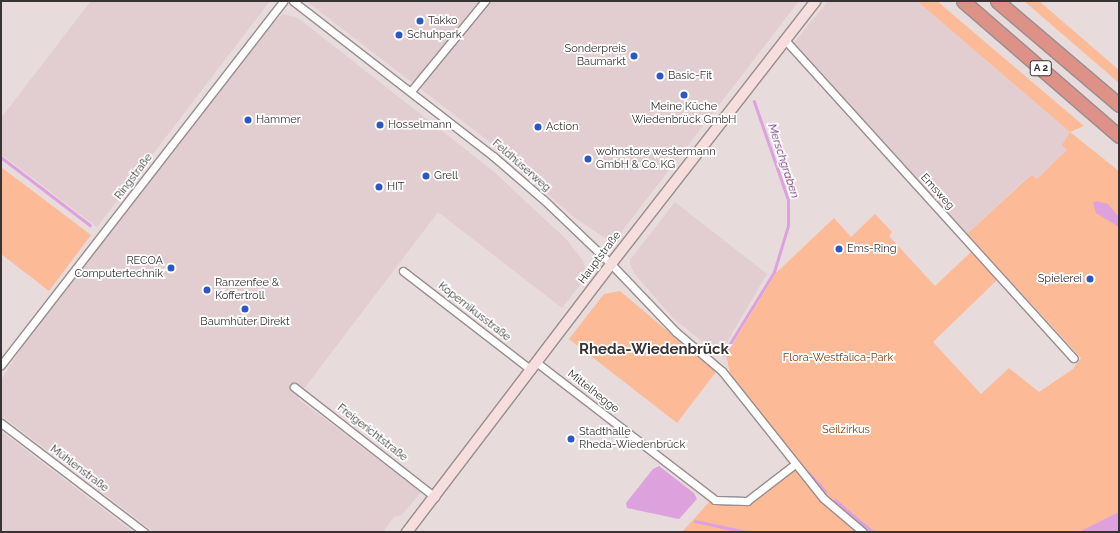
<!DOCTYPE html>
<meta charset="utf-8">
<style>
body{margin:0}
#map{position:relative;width:1120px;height:533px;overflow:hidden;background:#e7dbdc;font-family:Raleway,sans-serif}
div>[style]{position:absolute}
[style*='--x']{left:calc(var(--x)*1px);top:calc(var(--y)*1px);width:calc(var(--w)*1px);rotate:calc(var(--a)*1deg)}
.built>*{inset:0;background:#e2cdd0}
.green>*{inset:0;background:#fdba97}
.water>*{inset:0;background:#dda1de}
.stream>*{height:2.5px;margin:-1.25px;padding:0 1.25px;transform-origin:1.25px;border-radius:1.25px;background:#dda1de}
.roads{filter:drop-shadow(1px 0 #998e8f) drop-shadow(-1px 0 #998e8f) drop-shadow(0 1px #998e8f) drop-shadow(0 -1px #998e8f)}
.street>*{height:7px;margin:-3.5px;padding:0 3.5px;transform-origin:3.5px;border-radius:3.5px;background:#fff}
.secondary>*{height:10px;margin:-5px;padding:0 5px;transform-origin:5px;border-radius:5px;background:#f5dedb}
.highway>*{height:13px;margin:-6.5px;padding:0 6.5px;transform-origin:6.5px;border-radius:6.5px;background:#de9187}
.dots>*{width:11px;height:11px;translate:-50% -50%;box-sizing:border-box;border:2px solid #fff;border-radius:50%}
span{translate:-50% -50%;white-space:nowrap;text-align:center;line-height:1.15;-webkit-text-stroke:3.5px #fff;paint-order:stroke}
.shield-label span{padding:1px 3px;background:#fff;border:1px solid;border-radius:3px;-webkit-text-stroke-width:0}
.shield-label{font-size:10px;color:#383334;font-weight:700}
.poi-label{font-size:11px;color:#383334}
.left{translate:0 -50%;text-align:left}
.right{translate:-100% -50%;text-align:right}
.street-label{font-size:11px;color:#383334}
.park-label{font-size:11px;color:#7f3a0c}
.water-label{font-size:12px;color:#712c74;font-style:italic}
.district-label{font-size:15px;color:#383334;font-weight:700}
.frame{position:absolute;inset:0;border:2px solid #383334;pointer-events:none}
</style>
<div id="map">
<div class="built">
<div style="clip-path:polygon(91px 1px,270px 1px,97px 227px,1px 154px,1px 118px)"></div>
<div style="clip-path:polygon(306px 1px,799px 1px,616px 239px,610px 241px,572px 216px,491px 143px)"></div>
<div style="clip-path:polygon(828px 1px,917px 1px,1070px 132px,1068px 150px,1037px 179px,1030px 175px,967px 234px,794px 43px)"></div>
<div style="clip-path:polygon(283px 14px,298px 18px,493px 171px,566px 239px,583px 261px,587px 276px,562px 308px,438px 212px,297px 398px,421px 492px,402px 515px,394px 517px,384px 530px,386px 532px,154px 532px,1px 415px,1px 380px,24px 344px,263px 35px)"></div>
<div style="clip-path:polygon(675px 202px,767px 274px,719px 355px,673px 318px,634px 273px,630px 264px,630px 260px)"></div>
<div style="clip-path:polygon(1px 431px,133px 532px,1px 532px)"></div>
</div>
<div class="green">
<div style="clip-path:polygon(917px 1px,937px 1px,1084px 126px,1070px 132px,1119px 171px,1119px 532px,682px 532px,711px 500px,748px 504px,800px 464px,731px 378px,726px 355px,776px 273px,834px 218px,851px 237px,875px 214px,892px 232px,889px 236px,935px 286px,971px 252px,997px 280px,933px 342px,981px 394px,1009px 368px,1039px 392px,1073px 369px,1081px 358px,967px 234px,1031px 175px,1037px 179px,1067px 150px,1062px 145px,1070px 132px)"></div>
<div style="clip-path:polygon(1024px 1px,1039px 1px,1119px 70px,1119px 83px)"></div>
<div style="clip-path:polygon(1px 167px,91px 235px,49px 291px,1px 254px)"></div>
<div style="clip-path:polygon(620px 291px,716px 372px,677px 423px,569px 339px,604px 294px)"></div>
</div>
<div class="water">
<div style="clip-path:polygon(1096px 201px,1108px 204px,1119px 217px,1119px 227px,1096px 213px,1093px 203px)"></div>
<div style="clip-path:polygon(659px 466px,694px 493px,697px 499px,679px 519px,627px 508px,626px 503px,653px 469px)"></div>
<div style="clip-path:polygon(1119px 512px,1119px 532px,1079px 532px)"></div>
</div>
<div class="stream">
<div style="--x:1;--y:157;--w:112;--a:37.4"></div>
<div style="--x:723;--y:355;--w:97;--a:-58.4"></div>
<div style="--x:774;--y:272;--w:48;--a:-73.1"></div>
<div style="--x:788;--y:226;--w:26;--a:-90"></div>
<div style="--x:788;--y:200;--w:104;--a:-109.1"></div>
<div style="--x:809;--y:473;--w:25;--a:48"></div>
<div style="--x:835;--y:500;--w:50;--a:40.1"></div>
<div style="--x:695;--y:521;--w:52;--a:12.2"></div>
</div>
<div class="roads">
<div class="street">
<div style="--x:293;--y:1;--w:253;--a:37.8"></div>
<div style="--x:493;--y:156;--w:67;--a:40.8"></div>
<div style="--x:544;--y:200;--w:93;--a:43.7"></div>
<div style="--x:611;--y:264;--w:94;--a:46.3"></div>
<div style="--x:676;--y:332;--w:60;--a:40.3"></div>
<div style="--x:722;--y:371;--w:162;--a:51.5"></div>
<div style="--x:823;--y:498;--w:52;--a:40.4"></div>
<div style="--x:786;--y:41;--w:428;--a:47.8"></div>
<div style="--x:411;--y:91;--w:117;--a:-50.6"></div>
<div style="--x:403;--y:271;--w:162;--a:37.7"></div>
<div style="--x:536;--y:362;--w:226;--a:37.6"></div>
<div style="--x:715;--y:500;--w:32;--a:2"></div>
<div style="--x:747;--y:501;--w:61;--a:-37.6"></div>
<div style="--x:1;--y:365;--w:460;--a:-52.2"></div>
<div style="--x:294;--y:387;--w:179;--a:38"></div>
<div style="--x:1;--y:423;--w:180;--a:37.3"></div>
</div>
<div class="secondary">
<div style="--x:407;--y:532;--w:337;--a:-52.7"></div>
<div style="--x:611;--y:264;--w:333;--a:-52.1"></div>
</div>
<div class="highway">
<div style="--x:963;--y:1;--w:206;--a:40.9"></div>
<div style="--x:997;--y:1;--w:160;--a:40.4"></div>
</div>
</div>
<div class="dots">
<div style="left:420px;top:21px;background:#2b58c7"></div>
<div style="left:399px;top:35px;background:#2b58c7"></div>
<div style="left:634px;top:56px;background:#2b58c7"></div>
<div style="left:660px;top:76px;background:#2b58c7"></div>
<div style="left:684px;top:95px;background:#2b58c7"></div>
<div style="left:248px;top:120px;background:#2b58c7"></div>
<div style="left:380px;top:125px;background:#2b58c7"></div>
<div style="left:538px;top:127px;background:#2b58c7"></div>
<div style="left:588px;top:159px;background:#2b58c7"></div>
<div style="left:426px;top:176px;background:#2b58c7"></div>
<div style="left:379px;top:187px;background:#2b58c7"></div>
<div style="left:839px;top:249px;background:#2b58c7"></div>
<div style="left:171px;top:268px;background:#2b58c7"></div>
<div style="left:1090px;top:279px;background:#2b58c7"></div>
<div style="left:207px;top:290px;background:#2b58c7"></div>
<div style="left:245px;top:309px;background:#2b58c7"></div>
<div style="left:571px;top:439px;background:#2b58c7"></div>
</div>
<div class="shield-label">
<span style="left:1041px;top:68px">A 2</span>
</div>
<div class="poi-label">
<span class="left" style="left:428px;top:21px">Takko</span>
<span class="left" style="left:407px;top:35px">Schuhpark</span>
<span class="right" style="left:626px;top:56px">Sonderpreis<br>Baumarkt</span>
<span class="left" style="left:668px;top:76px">Basic-Fit</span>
<span style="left:684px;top:114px">Meine Küche<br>Wiedenbrück GmbH</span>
<span class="left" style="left:256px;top:120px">Hammer</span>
<span class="left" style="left:388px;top:125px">Hosselmann</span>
<span class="left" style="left:546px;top:127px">Action</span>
<span class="left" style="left:596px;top:159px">wohnstore westermann<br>GmbH &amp; Co. KG</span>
<span class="left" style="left:434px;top:176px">Grell</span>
<span class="left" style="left:387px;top:187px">HIT</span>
<span class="left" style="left:847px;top:249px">Ems-Ring</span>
<span class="right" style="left:163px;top:268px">RECOA<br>Computertechnik</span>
<span class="right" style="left:1082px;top:279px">Spielerei</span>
<span class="left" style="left:215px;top:290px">Ranzenfee &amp;<br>Koffertroll</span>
<span style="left:245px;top:322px">Baumhüter Direkt</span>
<span class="left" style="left:579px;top:439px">Stadthalle<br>Rheda-Wiedenbrück</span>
</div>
<div class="street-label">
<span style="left:521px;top:166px;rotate:41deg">Feldhüserweg</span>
<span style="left:134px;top:177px;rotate:-53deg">Ringstraße</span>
<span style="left:937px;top:192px;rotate:48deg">Emsweg</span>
<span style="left:600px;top:258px;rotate:-53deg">Hauptstraße</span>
<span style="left:474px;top:312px;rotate:38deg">Kopernikusstraße</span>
<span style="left:593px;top:392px;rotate:38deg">Mittelhegge</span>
<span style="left:372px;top:433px;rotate:38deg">Freigerichtstraße</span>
<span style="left:79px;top:469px;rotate:37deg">Mühlenstraße</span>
</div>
<div class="park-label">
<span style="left:838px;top:358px">Flora-Westfalica-Park</span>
<span style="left:846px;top:430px">Seilzirkus</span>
</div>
<div class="water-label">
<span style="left:783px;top:161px;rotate:72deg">Merschgraben</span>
</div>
<div class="district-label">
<span style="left:654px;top:350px">Rheda-Wiedenbrück</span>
</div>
<div class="frame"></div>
</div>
